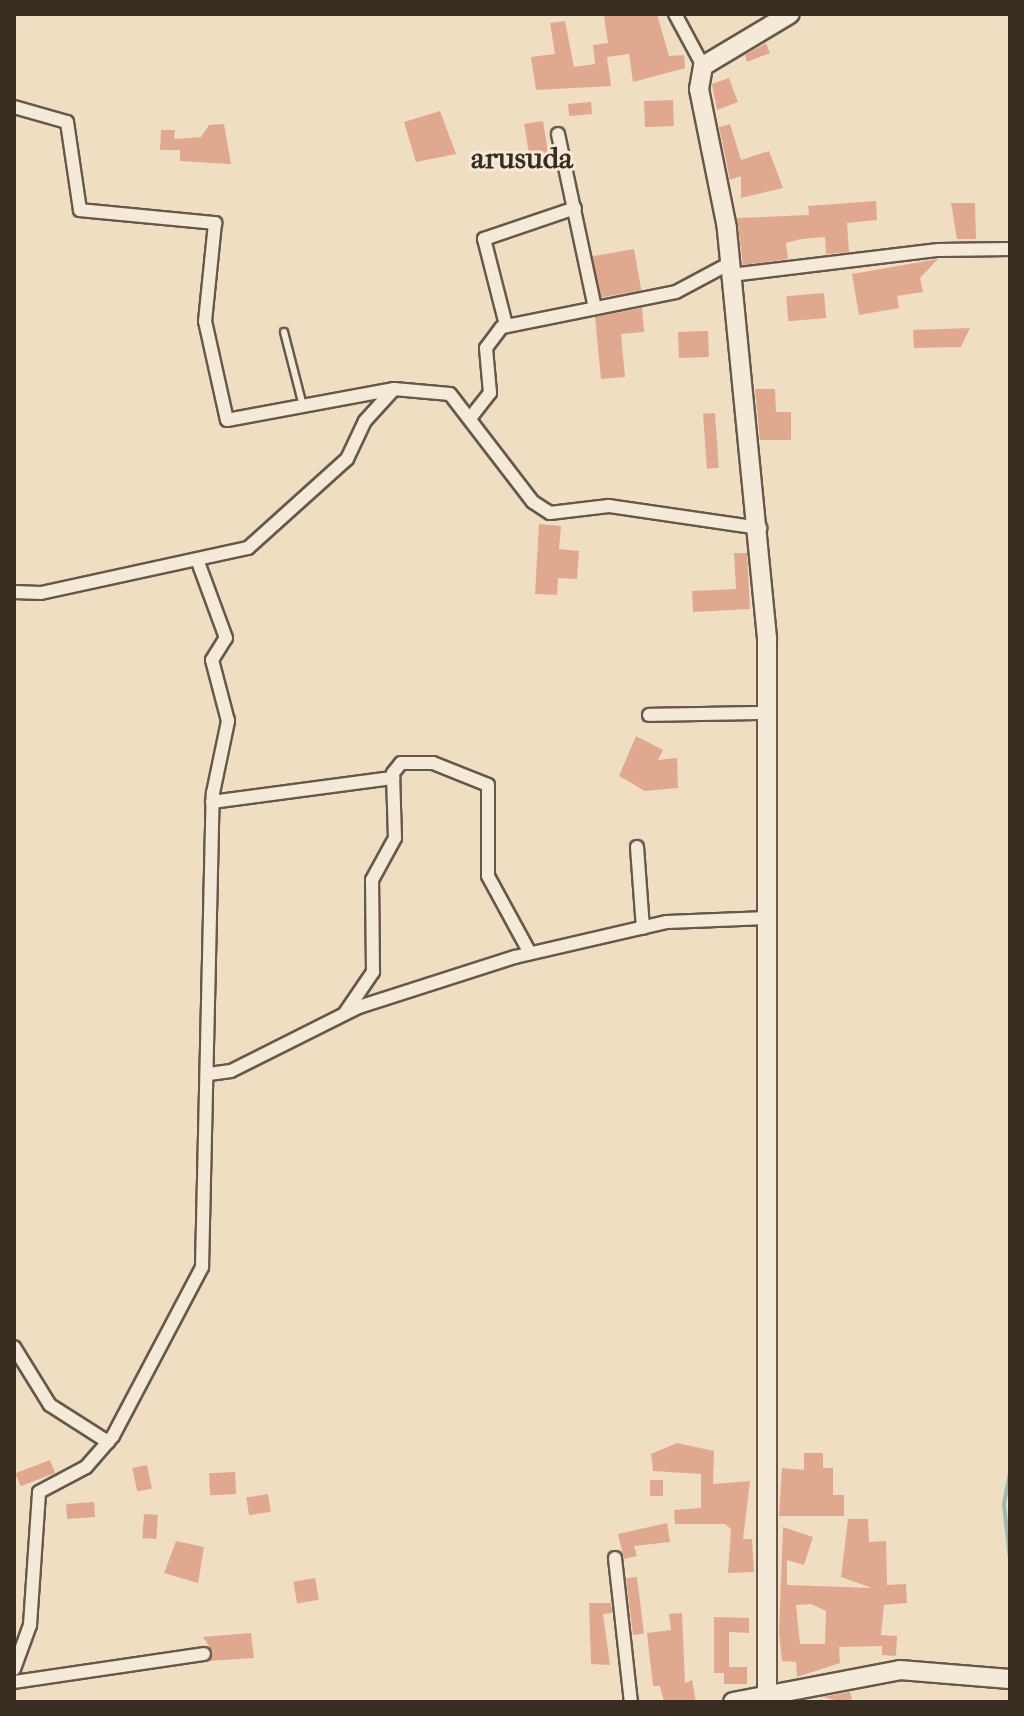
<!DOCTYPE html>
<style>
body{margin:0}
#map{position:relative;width:1024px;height:1716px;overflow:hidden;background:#f0dec3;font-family:"IM FELL French Canon",serif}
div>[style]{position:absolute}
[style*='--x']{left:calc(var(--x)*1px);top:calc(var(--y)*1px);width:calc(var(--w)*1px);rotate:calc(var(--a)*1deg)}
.stream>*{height:4px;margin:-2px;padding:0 2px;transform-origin:2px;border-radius:2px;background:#9abcb0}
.building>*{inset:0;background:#e0a98f;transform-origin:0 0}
.roads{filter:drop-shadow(2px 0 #67594a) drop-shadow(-2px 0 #67594a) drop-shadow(0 2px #67594a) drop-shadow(0 -2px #67594a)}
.lane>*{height:6px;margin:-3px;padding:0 3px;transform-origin:3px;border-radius:3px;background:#f5ead8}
.street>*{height:12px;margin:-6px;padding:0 6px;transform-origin:6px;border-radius:6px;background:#f5ead8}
.secondary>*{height:18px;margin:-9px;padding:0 9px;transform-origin:9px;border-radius:9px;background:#f5ead8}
span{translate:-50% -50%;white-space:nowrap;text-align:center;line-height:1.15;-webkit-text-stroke:6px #f5ead8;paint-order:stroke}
.quarter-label{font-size:30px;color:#392d22;font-weight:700}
.frame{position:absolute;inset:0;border:16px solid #392d22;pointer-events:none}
</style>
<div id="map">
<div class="stream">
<div style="--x:1010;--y:1473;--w:32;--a:101"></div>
<div style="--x:1004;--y:1504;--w:55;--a:83.8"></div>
</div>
<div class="building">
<div style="clip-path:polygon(657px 14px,669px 56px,684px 55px,685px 68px,633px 82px,629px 54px,607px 57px,611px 86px,536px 90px,531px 57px,555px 54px,550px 23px,565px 21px,574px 67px,595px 64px,593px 45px,608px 43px,604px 16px)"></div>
<div style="clip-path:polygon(766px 43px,770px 53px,747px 62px,745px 55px)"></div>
<div style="clip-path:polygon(729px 78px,738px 102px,717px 110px,712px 84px)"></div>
<div style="left:673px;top:100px;width:26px;height:29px;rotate:88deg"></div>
<div style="left:591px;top:102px;width:12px;height:23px;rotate:85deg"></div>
<div style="clip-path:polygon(440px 111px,456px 154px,416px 162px,404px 122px)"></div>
<div style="left:543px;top:121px;width:38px;height:19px;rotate:81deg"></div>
<div style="clip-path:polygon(224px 124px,231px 164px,180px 161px,180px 150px,160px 150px,161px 130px,175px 130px,174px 139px,201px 137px,209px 125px)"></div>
<div style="clip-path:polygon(730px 124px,741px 160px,769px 151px,783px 188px,741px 198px,741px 176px,730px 180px,719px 127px)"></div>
<div style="clip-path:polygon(876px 201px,877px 220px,847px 223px,849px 252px,826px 254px,825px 237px,801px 239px,786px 243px,788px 259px,743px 265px,737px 218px,809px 215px,808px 206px)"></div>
<div style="clip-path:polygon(951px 203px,975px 203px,976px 239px,957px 239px)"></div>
<div style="left:634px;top:249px;width:42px;height:42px;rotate:80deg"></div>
<div style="clip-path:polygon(938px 259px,920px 278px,923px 292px,897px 296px,899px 308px,859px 315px,852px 274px)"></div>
<div style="left:824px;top:293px;width:25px;height:38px;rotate:85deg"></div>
<div style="clip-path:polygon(642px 308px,644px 332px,621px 334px,625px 377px,601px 379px,595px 317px)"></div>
<div style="clip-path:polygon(970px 328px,961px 347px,914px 348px,913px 330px)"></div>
<div style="left:708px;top:331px;width:26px;height:30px;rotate:88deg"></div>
<div style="clip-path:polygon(755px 389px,775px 389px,776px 412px,791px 412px,791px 440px,760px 440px)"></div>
<div style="left:715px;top:413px;width:55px;height:12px;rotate:86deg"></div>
<div style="clip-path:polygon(539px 524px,561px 526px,559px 549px,579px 551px,577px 579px,558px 578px,557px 595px,535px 594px)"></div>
<div style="clip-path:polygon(734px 553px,747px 553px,750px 609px,693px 612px,692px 591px,736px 589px)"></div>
<div style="clip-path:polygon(636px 736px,663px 750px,658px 760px,677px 758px,678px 788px,645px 791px,619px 776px)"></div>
<div style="clip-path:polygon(677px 1443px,714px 1451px,713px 1484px,750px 1481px,743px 1539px,752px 1539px,754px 1572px,728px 1573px,731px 1529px,725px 1524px,675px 1524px,674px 1510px,701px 1508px,701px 1474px,653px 1471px,651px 1454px)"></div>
<div style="clip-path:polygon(804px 1453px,823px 1453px,823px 1468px,833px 1468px,833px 1495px,844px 1495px,844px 1516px,779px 1516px,782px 1468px,804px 1470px)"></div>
<div style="left:50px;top:1460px;width:14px;height:37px;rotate:69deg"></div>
<div style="left:147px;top:1465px;width:24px;height:15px;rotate:78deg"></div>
<div style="left:235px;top:1472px;width:22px;height:26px;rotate:87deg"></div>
<div style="left:650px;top:1480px;width:13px;height:16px"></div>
<div style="left:268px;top:1494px;width:18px;height:22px;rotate:81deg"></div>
<div style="left:94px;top:1502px;width:15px;height:28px;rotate:86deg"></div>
<div style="left:144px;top:1514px;width:14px;height:24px;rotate:4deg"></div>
<div style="clip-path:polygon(evenodd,848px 1519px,868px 1519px,869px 1542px,886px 1541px,887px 1585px,906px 1584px,907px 1603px,884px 1605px,881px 1635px,897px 1636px,896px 1656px,882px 1655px,882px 1646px,839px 1647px,840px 1663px,797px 1677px,796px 1662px,782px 1661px,779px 1632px,783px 1527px,813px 1537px,804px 1565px,787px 1560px,787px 1585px,872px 1588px,841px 1577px,848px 1519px,811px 1604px,826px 1611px,825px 1644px,800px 1644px,796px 1605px,811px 1604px)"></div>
<div style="clip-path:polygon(667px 1523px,670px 1542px,634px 1546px,637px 1556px,624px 1559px,618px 1534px)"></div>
<div style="clip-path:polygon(176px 1541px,204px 1547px,198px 1583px,164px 1573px)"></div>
<div style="left:637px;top:1577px;width:57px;height:11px;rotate:83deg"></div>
<div style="left:315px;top:1578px;width:22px;height:22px;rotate:80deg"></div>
<div style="clip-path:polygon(589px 1603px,611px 1603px,612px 1613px,603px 1614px,610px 1665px,591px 1664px)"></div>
<div style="clip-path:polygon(682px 1613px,685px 1683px,692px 1680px,696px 1702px,664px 1702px,660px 1686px,653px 1686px,647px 1633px,671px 1630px,669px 1614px)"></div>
<div style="clip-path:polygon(714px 1617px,749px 1618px,749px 1633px,729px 1632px,729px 1667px,747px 1667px,747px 1684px,724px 1684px,724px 1673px,714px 1673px)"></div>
<div style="clip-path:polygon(251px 1633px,254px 1658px,209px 1661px,213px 1652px,203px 1637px)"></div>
<div style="clip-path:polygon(850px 1692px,852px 1699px,844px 1702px,822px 1697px)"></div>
</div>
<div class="roads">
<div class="lane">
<div style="--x:284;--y:332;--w:76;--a:75.6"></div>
</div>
<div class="street">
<div style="--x:675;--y:14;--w:59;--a:61.7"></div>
<div style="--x:14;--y:107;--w:55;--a:15.8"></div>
<div style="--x:67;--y:122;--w:89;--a:81.6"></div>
<div style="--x:80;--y:210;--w:136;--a:5.5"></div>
<div style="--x:215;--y:223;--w:99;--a:95.8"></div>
<div style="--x:205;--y:321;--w:101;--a:77.5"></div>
<div style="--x:227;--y:420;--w:170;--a:-10.5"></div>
<div style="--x:558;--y:134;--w:178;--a:78"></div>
<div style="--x:731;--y:275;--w:209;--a:-6.9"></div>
<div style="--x:939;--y:250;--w:71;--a:-0.8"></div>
<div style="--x:506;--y:325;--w:89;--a:-104.3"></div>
<div style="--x:484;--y:239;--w:96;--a:-18.8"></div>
<div style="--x:471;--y:417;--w:31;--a:-52"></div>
<div style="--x:490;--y:393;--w:45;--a:-95.1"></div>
<div style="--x:486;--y:348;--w:26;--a:-53"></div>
<div style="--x:502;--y:327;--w:177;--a:-11.4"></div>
<div style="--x:676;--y:292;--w:61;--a:-28.2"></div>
<div style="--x:14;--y:592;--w:27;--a:2"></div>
<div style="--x:41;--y:593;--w:212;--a:-12.3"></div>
<div style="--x:248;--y:548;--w:133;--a:-42"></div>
<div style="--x:347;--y:459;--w:42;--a:-64.7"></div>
<div style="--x:365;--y:421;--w:43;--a:-47.8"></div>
<div style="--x:394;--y:389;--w:56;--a:5.1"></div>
<div style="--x:450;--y:394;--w:136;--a:52.5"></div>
<div style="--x:533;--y:502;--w:20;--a:33"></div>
<div style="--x:550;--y:513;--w:59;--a:-6.8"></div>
<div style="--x:609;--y:506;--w:153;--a:8.3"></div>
<div style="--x:649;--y:715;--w:117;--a:-1"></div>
<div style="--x:212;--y:802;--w:183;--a:-7.6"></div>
<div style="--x:637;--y:847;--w:81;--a:85.8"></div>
<div style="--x:345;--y:1013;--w:50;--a:-55.7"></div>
<div style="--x:373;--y:972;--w:92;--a:-90.6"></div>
<div style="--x:372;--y:880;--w:48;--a:-61.3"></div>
<div style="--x:395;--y:838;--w:65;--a:-91.8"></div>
<div style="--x:393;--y:773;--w:13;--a:-51"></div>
<div style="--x:401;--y:763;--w:32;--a:0"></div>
<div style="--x:433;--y:763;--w:59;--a:21.8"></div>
<div style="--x:488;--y:785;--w:91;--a:90"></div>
<div style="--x:488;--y:876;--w:88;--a:61.4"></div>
<div style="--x:209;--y:1074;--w:22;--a:-8"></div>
<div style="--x:231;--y:1071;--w:143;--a:-26.6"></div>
<div style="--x:359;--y:1007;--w:164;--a:-17.8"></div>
<div style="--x:515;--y:957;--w:156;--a:-13"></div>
<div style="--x:667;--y:922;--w:100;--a:-2.3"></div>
<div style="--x:14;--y:1347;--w:68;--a:58.2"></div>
<div style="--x:50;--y:1405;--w:69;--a:32.5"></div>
<div style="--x:615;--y:1558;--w:145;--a:83.7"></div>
<div style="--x:14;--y:1669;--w:47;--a:-70"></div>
<div style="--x:30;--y:1625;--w:133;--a:-86.1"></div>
<div style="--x:39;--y:1492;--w:53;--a:-28"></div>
<div style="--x:86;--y:1467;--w:41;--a:-48.9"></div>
<div style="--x:113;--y:1436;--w:191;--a:-62.2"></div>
<div style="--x:202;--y:1267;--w:474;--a:-88.7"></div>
<div style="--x:213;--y:793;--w:74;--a:-78.2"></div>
<div style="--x:228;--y:721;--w:63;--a:-104.7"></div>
<div style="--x:212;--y:660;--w:26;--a:-58"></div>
<div style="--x:226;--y:638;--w:81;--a:-110.2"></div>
<div style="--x:14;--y:1682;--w:192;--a:-8.4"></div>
</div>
<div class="secondary">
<div style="--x:767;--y:1691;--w:1053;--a:-90"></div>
<div style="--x:767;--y:638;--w:412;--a:-95.6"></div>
<div style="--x:727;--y:228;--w:142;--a:-101.4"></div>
<div style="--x:699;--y:89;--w:23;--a:-80"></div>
<div style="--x:703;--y:66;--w:101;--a:-30.9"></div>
<div style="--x:733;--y:1702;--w:170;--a:-10.8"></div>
<div style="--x:900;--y:1670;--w:110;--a:4.7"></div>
</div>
</div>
<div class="quarter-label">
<span style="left:522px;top:159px">arusuda</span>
</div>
<div class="frame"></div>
</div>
